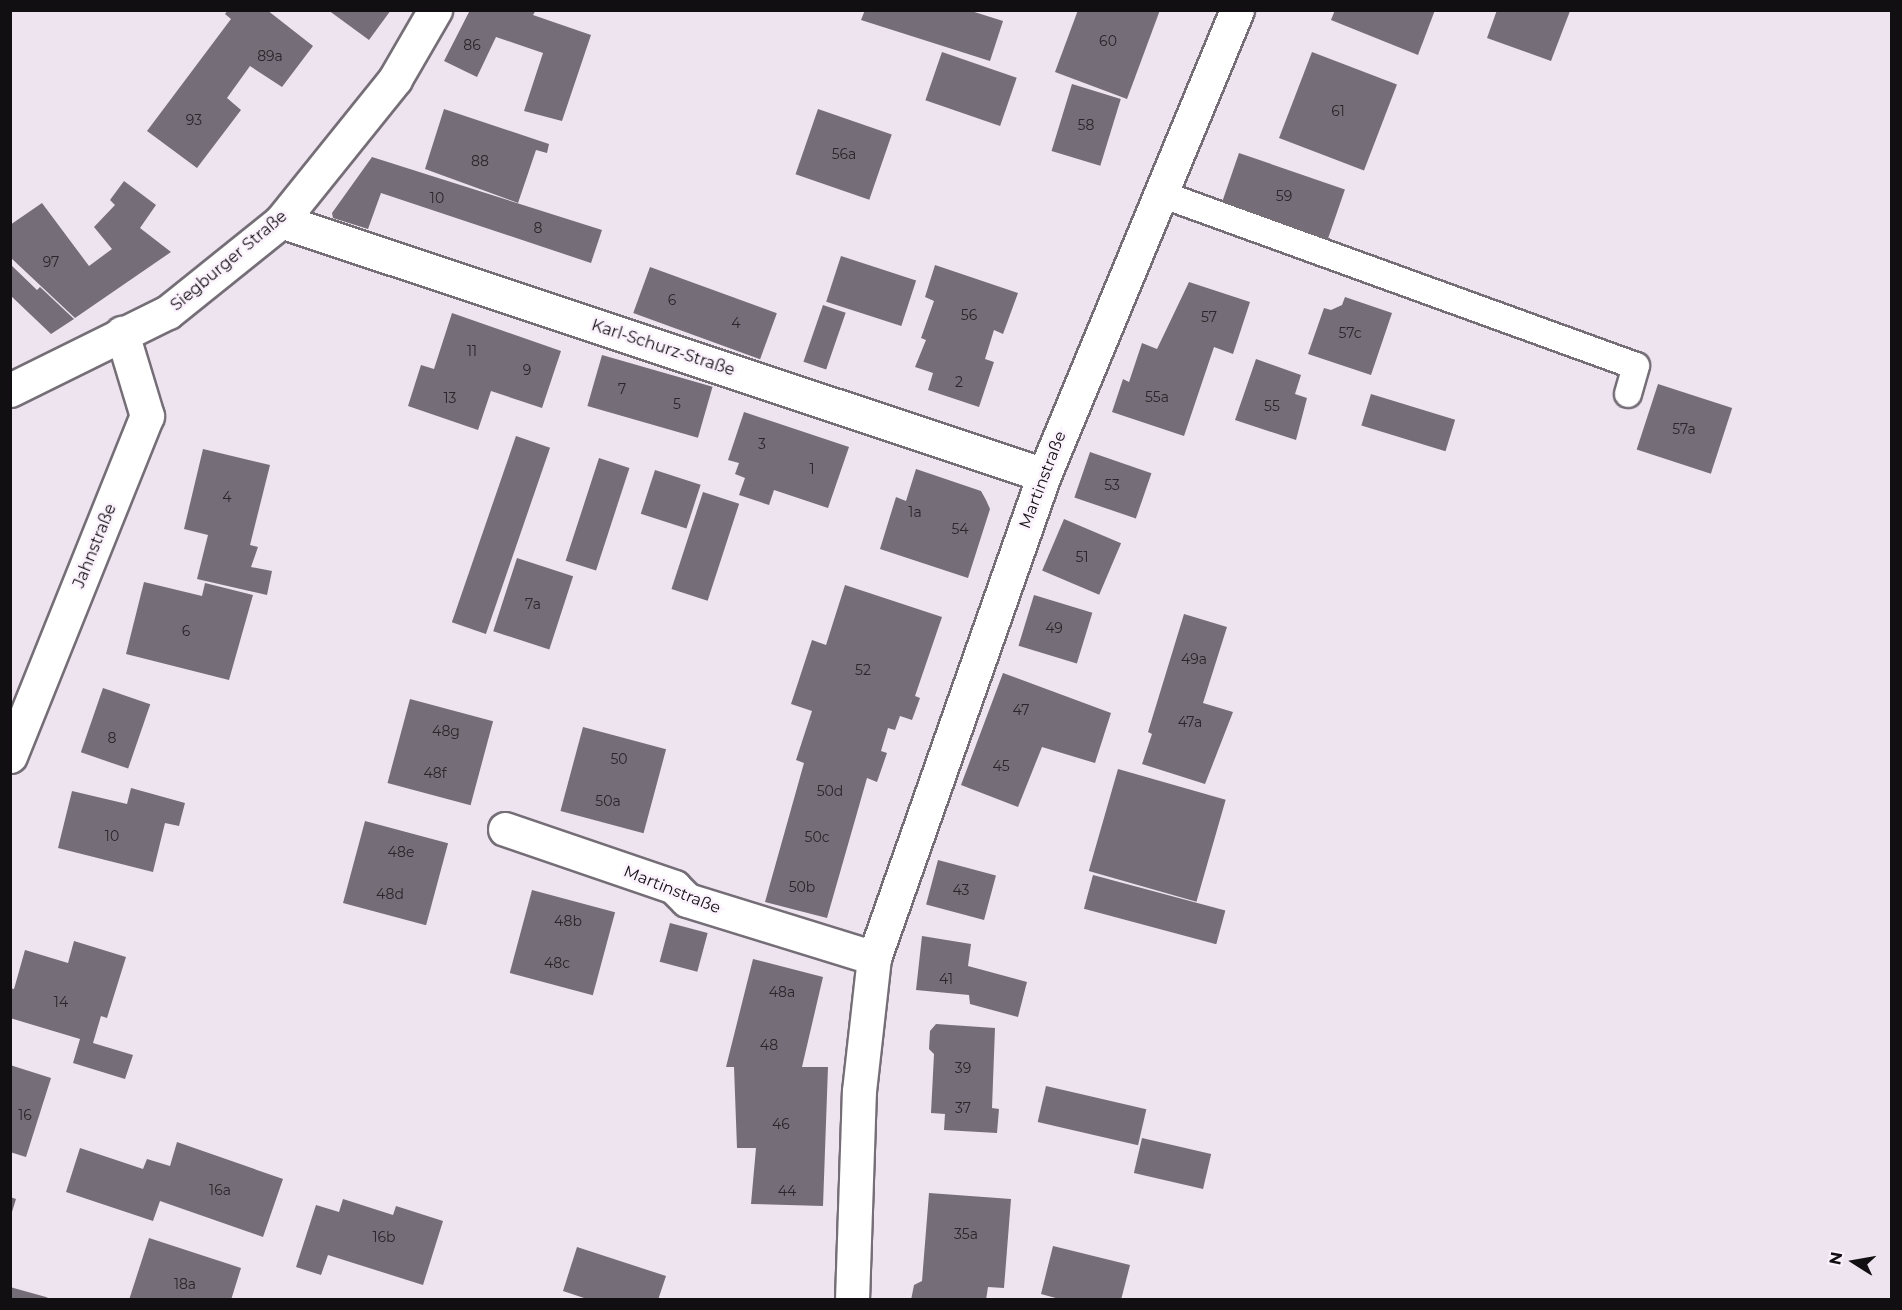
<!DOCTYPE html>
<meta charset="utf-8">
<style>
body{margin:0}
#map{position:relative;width:1902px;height:1310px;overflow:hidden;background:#ede4ef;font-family:Montserrat,sans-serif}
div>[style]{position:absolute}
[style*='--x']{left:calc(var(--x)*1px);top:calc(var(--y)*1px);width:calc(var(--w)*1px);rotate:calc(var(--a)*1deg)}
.building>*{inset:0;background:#756d77;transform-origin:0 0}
.roads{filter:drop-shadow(2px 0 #756e77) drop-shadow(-2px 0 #756e77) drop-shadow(0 2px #756e77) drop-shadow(0 -2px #756e77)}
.lane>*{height:26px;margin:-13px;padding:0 13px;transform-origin:13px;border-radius:13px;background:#fff}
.street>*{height:33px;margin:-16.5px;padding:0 16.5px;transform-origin:16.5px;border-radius:16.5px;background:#fff}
.secondary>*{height:33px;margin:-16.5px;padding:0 16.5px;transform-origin:16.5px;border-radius:16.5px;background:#fff}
span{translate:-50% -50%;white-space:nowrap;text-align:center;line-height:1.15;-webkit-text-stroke:5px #fbf2fd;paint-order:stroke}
.number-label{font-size:14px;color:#2b262b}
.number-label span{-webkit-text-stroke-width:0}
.street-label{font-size:16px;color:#120f12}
.frame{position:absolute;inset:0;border:12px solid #120f12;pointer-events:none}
.north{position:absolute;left:1824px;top:1232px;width:60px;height:60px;-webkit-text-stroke:4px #fbf2fd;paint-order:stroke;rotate:281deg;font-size:16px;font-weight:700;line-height:24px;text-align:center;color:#120f12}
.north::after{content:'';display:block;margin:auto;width:21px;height:27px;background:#120f12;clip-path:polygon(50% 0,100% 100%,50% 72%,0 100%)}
</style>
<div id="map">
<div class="building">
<div style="clip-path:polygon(228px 10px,267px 10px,313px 46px,282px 87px,250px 66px,227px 98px,241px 110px,197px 168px,147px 131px,231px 19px,225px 14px)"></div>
<div style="clip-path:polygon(328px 10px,391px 10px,369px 40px)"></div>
<div style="clip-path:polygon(470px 10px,536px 10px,533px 15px,591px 35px,562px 121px,524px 111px,543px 53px,496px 37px,477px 77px,444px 61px)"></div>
<div style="clip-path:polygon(865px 10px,968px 10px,1003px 21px,990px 61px,861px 20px)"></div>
<div style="clip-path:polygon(1078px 10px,1160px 10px,1127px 99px,1055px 72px)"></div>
<div style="clip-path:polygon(1335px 10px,1435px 10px,1418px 55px,1331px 20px)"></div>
<div style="clip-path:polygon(1497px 10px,1570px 11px,1551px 61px,1487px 38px)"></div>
<div style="left:942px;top:52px;width:79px;height:51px;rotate:19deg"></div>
<div style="left:1312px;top:52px;width:91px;height:92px;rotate:21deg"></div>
<div style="left:1072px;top:84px;width:51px;height:70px;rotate:17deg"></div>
<div style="clip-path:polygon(444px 109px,549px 144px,547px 153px,536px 150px,518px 203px,425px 169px)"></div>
<div style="left:818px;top:109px;width:78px;height:69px;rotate:19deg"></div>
<div style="left:1239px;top:153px;width:112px;height:52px;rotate:19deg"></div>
<div style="clip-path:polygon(372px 157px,602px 230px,591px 263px,381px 193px,368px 229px,333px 218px,332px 213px)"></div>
<div style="clip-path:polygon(124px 181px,156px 205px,140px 228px,171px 252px,75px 318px,10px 257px,10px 225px,42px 203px,89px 266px,112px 249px,94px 227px,115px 205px,110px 200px)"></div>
<div style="left:841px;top:256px;width:79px;height:48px;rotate:18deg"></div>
<div style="clip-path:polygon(10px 264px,37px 290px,40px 287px,74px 319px,51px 334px,10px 295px)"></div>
<div style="clip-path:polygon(935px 265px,1018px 293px,1003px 334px,994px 330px,985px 359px,994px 362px,979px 407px,928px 390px,933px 373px,915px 367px,926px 340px,921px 338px,934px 301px,925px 297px)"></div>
<div style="left:650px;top:267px;width:135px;height:49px;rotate:20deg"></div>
<div style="clip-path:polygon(1189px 282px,1250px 302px,1233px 354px,1214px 347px,1184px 436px,1112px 412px,1123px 379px,1129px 382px,1142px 343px,1157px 349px)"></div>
<div style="clip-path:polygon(1345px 297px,1392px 313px,1371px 375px,1308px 354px,1324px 308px,1331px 310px,1342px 305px)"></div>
<div style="left:823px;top:305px;width:24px;height:60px;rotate:19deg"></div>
<div style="clip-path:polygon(452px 313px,561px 351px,542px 408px,491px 391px,478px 430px,408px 406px,421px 365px,434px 369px)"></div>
<div style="left:602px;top:355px;width:115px;height:53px;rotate:16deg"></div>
<div style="clip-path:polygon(1256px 359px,1301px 375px,1295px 394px,1307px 398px,1296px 440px,1235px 420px)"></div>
<div style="left:1658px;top:384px;width:78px;height:69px;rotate:18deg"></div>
<div style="left:1371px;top:394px;width:88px;height:33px;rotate:17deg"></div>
<div style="clip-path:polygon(744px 412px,849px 447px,828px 508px,774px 490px,769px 505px,739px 495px,745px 478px,735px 474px,739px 463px,728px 460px)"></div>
<div style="left:516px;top:436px;width:36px;height:197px;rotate:19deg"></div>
<div style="clip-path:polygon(203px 449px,270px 465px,250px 545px,258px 547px,251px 567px,272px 571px,267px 595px,197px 579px,208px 535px,184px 529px)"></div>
<div style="left:1090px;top:452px;width:65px;height:48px;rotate:19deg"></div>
<div style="left:599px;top:458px;width:32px;height:108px;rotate:18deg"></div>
<div style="clip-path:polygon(916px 469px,981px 491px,986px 500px,990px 509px,968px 578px,880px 549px,896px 497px,906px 501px)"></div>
<div style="left:655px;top:470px;width:48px;height:46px;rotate:18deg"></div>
<div style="left:703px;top:492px;width:38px;height:102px;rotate:18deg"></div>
<div style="left:1064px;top:519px;width:62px;height:56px;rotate:23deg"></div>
<div style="left:517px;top:558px;width:59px;height:77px;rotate:18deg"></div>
<div style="clip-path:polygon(144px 582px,202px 596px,205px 583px,253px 595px,229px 680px,126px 654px)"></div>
<div style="clip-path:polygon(845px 585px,942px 617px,915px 696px,920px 698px,912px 720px,900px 716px,895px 730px,888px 728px,881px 751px,887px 753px,877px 782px,867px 778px,827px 918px,765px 902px,804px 763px,796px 760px,812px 711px,791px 704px,812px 640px,826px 645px)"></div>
<div style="left:1034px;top:595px;width:61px;height:53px;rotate:17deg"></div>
<div style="clip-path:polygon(1184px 614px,1227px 627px,1203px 703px,1233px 712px,1205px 784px,1142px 764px,1152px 734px,1148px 732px)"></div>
<div style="clip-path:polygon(1003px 673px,1111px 713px,1095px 763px,1042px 747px,1018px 807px,961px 785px)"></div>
<div style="left:103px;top:688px;width:50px;height:68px;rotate:19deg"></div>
<div style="left:410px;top:699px;width:86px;height:87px;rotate:15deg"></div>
<div style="left:583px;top:727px;width:86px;height:87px;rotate:15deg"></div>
<div style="left:1118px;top:769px;width:112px;height:106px;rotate:16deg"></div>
<div style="clip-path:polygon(131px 788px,185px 803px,179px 826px,165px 823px,153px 872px,58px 848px,72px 791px,127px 804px)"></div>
<div style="left:365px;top:821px;width:86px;height:85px;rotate:15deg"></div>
<div style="left:938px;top:860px;width:60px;height:46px;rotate:15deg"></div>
<div style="left:1093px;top:875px;width:137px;height:35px;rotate:15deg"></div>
<div style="left:532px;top:890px;width:86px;height:86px;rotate:15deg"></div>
<div style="left:670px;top:923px;width:39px;height:40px;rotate:15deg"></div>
<div style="clip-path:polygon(922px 936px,971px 944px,968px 966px,1027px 982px,1018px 1017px,970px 1004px,969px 995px,916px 990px)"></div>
<div style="clip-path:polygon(74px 941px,126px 957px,107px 1018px,101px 1016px,93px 1043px,133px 1055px,125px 1079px,73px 1063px,80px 1039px,10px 1018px,10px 988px,14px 989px,25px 950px,68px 963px)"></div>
<div style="clip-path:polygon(753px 959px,823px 977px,802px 1067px,828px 1067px,823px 1206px,751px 1204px,756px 1148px,737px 1148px,734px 1067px,726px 1067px)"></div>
<div style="clip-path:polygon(936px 1024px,995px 1028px,992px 1108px,999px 1109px,997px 1133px,944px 1130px,945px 1114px,931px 1113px,934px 1054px,929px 1049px,930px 1031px)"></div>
<div style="clip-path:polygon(10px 1065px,51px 1078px,26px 1157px,10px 1152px)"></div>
<div style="left:1046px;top:1086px;width:103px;height:37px;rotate:13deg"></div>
<div style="left:1142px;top:1138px;width:71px;height:36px;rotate:13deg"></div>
<div style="clip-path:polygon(177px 1142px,283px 1179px,263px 1237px,160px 1201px,153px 1221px,66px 1192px,80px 1148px,143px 1169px,147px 1159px,170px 1166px)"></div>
<div style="clip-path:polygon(929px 1193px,1011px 1199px,1004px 1288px,988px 1287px,986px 1300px,911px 1300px,914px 1285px,922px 1281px)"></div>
<div style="clip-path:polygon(10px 1197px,16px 1199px,11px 1215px,10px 1215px)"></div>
<div style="clip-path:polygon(343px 1199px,393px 1215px,396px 1206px,443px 1221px,423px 1285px,328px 1255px,321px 1275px,296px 1267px,316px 1205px,339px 1212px)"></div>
<div style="clip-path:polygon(149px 1238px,241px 1268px,231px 1300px,129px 1300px)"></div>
<div style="clip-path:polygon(1053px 1246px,1130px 1265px,1121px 1300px,1063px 1300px,1041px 1294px)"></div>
<div style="clip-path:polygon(577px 1247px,666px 1276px,658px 1300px,590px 1300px,563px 1291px)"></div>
<div style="clip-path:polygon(10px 1287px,46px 1297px,52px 1300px,10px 1300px)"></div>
</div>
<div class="roads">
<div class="lane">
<div style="--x:1161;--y:194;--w:505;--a:19.91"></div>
<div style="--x:1636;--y:366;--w:29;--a:106"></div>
</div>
<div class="street">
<div style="--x:281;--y:221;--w:804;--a:18.41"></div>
<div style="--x:10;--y:390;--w:176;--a:-26.3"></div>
<div style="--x:168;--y:312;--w:145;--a:-38.8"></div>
<div style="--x:281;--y:221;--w:182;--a:-51.2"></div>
<div style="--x:395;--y:79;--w:80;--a:-59.9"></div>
<div style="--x:10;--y:756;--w:367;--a:-68.1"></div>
<div style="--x:147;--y:416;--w:87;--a:-106.8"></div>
<div style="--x:505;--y:829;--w:179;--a:18.9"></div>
<div style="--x:674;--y:887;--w:18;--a:45"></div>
<div style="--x:687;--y:900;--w:196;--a:17.2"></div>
</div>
<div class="secondary">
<div style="--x:852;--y:1300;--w:209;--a:-88.1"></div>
<div style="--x:859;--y:1091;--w:134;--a:-83.6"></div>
<div style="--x:874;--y:958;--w:512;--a:-70.61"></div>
<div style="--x:1044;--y:475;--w:503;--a:-67.46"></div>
</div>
</div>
<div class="number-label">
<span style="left:1108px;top:41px">60</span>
<span style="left:472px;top:45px">86</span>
<span style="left:270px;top:56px">89a</span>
<span style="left:1338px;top:111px">61</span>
<span style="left:194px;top:120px">93</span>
<span style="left:1086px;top:125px">58</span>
<span style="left:844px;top:154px">56a</span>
<span style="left:480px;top:161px">88</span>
<span style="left:1284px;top:196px">59</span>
<span style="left:437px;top:198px">10</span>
<span style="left:538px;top:228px">8</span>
<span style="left:51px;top:262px">97</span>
<span style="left:672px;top:300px">6</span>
<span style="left:969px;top:315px">56</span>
<span style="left:1209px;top:317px">57</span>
<span style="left:736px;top:323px">4</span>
<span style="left:1350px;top:333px">57c</span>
<span style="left:472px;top:351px">11</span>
<span style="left:527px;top:370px">9</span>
<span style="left:959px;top:382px">2</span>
<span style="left:622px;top:389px">7</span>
<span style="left:1157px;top:397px">55a</span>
<span style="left:450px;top:398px">13</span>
<span style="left:677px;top:404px">5</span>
<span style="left:1272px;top:406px">55</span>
<span style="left:1684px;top:429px">57a</span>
<span style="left:762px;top:444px">3</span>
<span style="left:812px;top:469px">1</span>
<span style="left:1112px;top:485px">53</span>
<span style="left:227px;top:497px">4</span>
<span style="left:915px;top:512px">1a</span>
<span style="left:960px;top:529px">54</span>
<span style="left:1082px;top:557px">51</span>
<span style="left:533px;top:604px">7a</span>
<span style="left:1054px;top:628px">49</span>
<span style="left:186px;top:631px">6</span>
<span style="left:1194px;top:659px">49a</span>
<span style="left:863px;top:670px">52</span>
<span style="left:1021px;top:710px">47</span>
<span style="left:1190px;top:722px">47a</span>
<span style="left:446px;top:731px">48g</span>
<span style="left:112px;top:738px">8</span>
<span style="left:619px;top:759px">50</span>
<span style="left:1001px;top:766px">45</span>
<span style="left:435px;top:773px">48f</span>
<span style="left:830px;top:791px">50d</span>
<span style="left:608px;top:801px">50a</span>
<span style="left:112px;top:836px">10</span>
<span style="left:817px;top:837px">50c</span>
<span style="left:401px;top:852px">48e</span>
<span style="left:802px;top:887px">50b</span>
<span style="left:961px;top:890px">43</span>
<span style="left:390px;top:894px">48d</span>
<span style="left:568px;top:921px">48b</span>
<span style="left:557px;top:963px">48c</span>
<span style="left:946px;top:979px">41</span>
<span style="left:782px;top:992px">48a</span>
<span style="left:61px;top:1002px">14</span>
<span style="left:769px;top:1045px">48</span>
<span style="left:963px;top:1068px">39</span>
<span style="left:963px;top:1108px">37</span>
<span style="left:25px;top:1115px">16</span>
<span style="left:781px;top:1124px">46</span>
<span style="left:220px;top:1190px">16a</span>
<span style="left:787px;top:1191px">44</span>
<span style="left:966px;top:1234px">35a</span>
<span style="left:384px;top:1237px">16b</span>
<span style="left:185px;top:1284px">18a</span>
</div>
<div class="street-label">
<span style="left:229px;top:261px;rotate:-40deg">Siegburger Straße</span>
<span style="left:663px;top:348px;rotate:18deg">Karl-Schurz-Straße</span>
<span style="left:1043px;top:480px;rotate:-69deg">Martinstraße</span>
<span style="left:95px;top:546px;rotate:-68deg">Jahnstraße</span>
<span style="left:672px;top:890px;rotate:22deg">Martinstraße</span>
</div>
<div class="frame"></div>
<div class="north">N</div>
</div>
